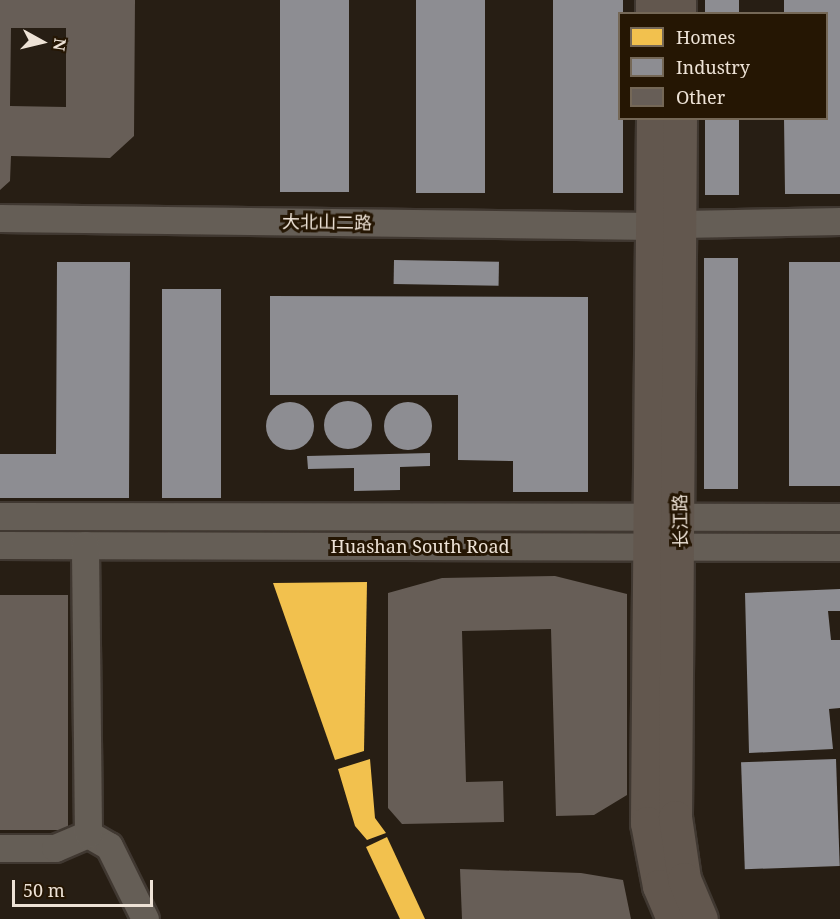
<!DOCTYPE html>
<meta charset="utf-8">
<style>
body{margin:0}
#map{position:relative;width:840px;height:919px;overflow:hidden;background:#271e14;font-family:"Noto Serif","Noto Sans SC",serif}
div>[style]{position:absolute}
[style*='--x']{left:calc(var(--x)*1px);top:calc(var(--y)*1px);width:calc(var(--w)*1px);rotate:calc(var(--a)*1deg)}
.homes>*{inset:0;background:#f2c14e}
.industry>*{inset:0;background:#8d8d92;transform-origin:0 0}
.round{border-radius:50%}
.building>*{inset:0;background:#675e57;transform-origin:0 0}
.roads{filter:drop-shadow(2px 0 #403831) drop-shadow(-2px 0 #403831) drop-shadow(0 2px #403831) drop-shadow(0 -2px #403831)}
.minor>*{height:27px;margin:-13.5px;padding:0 13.5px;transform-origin:13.5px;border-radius:13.5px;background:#655e56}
.major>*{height:33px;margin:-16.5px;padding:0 16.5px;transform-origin:16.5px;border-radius:16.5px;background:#62574e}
span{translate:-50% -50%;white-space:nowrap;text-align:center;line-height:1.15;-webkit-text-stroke:6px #251603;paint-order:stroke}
.street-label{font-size:18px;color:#ede2d6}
.legend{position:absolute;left:618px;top:12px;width:210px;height:108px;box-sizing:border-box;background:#251603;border:2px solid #756857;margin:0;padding:8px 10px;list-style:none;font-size:18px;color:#ede2d6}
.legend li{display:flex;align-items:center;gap:12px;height:30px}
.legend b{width:30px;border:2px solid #756857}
.north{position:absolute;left:12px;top:12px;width:60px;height:60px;-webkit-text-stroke:4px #251603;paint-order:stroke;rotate:98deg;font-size:16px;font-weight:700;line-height:24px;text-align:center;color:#ede2d6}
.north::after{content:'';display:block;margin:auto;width:21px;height:27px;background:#ede2d6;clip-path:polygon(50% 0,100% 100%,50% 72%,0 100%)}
.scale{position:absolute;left:12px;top:880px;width:141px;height:27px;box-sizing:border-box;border:3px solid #ede2d6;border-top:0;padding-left:8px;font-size:18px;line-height:21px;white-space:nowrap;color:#ede2d6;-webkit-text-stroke:4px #251603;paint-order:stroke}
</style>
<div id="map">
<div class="homes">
<div style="clip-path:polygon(367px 582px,364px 751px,335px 760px,273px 583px)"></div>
<div style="clip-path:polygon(370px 759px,375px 818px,386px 833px,367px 840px,355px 826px,338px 769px)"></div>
<div style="clip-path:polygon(387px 837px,425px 919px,400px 919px,366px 847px)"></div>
</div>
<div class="industry">
<div style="left:280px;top:0;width:69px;height:192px"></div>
<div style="left:416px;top:0;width:69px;height:193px"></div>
<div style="left:553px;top:0;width:70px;height:193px"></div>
<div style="left:705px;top:0;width:34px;height:14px"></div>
<div style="clip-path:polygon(784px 0,840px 0,840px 194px,785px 194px,784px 118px,826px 118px,826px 14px,784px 14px)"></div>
<div style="left:705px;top:118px;width:34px;height:77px"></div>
<div style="left:704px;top:258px;width:34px;height:231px"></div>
<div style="left:394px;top:260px;width:105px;height:24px;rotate:1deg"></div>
<div style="clip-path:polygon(57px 262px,130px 262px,129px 498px,0 498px,0 454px,56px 454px)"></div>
<div style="left:789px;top:262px;width:51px;height:224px"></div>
<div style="left:162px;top:289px;width:59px;height:209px"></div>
<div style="clip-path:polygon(270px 296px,588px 297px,588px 492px,513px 492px,513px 461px,458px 460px,458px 395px,270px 395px)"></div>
<div class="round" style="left:324px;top:401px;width:48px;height:48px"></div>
<div class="round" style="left:266px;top:402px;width:48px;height:48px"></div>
<div class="round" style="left:384px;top:402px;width:48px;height:48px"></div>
<div style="clip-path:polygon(430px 453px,430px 466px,400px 467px,400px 490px,354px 491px,354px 468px,308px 469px,307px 456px)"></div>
<div style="clip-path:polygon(840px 589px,840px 611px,828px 611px,831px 640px,840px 640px,840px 708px,829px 709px,833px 749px,749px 753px,745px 593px)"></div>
<div style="left:836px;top:759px;width:107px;height:95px;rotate:88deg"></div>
</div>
<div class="building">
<div style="clip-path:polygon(evenodd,0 0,135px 0,134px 136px,110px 158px,11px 156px,10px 181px,0 190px,0 0,11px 28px,66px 28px,66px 107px,10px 106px,11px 28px)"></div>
<div style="clip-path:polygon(555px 576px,627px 594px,627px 795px,594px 815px,556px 816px,551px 629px,462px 631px,466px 782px,503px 781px,504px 822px,402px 824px,388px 808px,388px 593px,442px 578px)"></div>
<div style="left:68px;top:595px;width:235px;height:68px;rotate:90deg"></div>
<div style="clip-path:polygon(460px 869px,581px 873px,623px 880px,631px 919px,462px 919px)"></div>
</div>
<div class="roads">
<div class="minor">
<div style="--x:0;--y:218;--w:654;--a:0.7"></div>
<div style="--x:681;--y:224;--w:159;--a:-1.1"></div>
<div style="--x:0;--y:516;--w:840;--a:0.07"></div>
<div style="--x:0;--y:545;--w:840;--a:0.14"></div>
<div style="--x:88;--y:834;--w:24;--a:30"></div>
<div style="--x:109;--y:846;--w:81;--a:63.7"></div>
<div style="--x:0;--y:848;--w:55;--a:0"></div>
<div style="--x:55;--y:848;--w:36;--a:-23"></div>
<div style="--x:88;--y:834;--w:289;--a:-90.6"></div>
</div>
<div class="major">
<div style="--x:652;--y:0;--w:14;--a:90"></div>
<div style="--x:679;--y:0;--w:14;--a:90"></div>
<div style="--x:653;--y:118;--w:705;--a:90.49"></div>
<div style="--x:647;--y:823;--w:64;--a:79.2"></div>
<div style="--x:659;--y:886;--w:36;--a:67"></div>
<div style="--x:680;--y:118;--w:699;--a:90.41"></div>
<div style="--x:675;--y:817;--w:63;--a:81.7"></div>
<div style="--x:684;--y:879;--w:43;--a:67"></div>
</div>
</div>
<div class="street-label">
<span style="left:327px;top:222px;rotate:1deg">大北山二路</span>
<span style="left:680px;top:521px;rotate:-91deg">长江路</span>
<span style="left:420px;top:546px">Huashan South Road</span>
</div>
<ul class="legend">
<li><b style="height:16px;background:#f2c14e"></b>Homes</li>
<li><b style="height:16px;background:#8d8d92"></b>Industry</li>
<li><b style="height:16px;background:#675e57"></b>Other</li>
</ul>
<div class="north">N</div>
<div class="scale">50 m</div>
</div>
